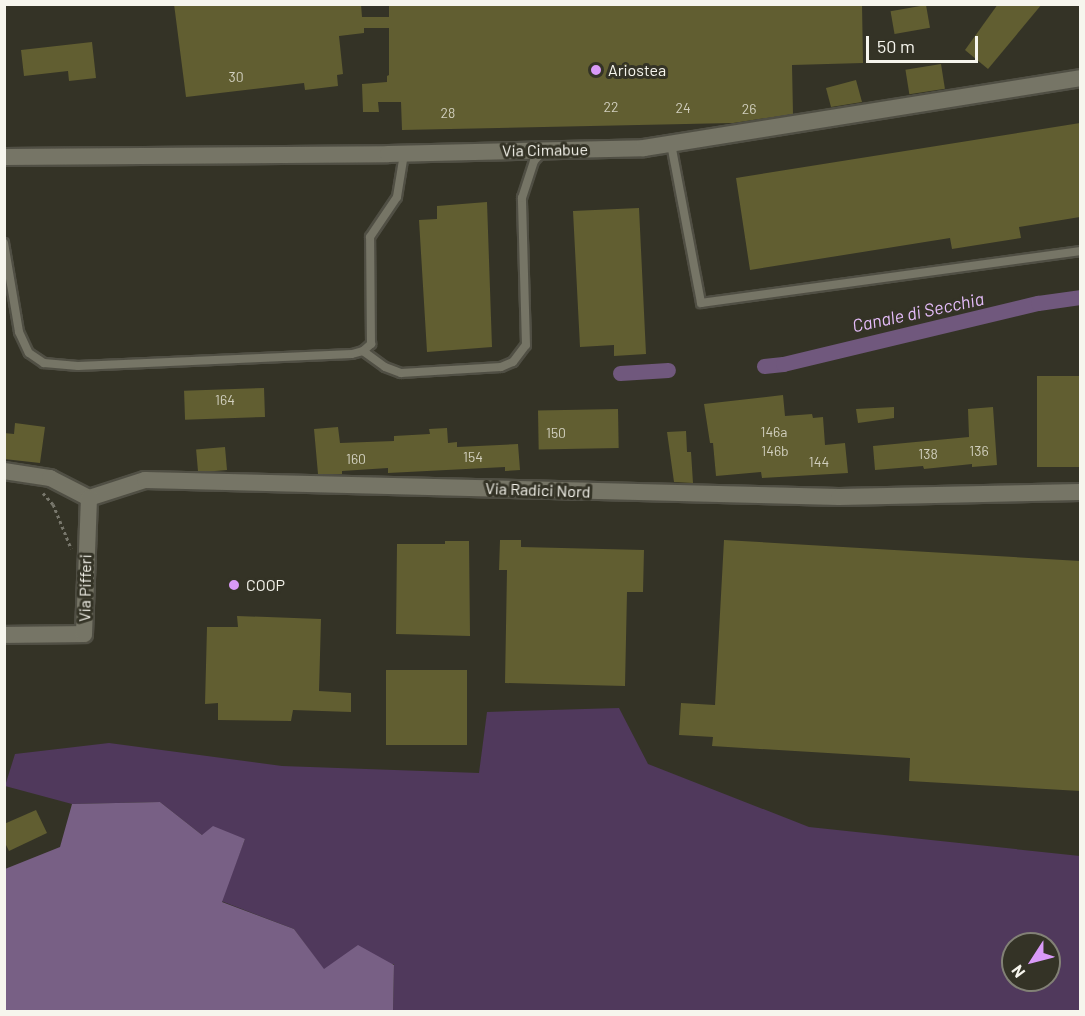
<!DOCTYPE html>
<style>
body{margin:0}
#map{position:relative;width:1085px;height:1016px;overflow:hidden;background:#343326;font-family:Barlow,sans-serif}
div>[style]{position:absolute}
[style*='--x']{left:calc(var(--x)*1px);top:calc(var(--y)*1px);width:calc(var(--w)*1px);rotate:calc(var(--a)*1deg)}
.green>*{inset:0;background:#50395c}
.forest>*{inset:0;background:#786085}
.canal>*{height:15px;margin:-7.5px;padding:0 7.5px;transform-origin:7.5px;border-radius:7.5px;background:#70587d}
.building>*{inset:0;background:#615e31;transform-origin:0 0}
.path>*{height:3px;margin-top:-1.5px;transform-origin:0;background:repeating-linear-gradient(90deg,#78776c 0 3px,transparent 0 6px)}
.roads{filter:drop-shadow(2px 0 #504f44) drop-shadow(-2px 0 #504f44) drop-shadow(0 2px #504f44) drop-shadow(0 -2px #504f44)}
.lane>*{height:8px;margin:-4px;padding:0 4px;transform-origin:4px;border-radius:4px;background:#767566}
.street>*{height:16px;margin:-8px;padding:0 8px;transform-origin:8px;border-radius:8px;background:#767566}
.dots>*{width:16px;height:16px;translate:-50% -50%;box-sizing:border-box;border:3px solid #343326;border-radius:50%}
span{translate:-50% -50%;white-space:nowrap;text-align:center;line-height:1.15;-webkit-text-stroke:6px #343326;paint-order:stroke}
.number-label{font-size:14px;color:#d1cfbe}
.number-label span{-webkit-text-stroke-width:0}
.poi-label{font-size:16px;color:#f6f5ed}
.left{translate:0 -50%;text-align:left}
.street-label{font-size:16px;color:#f6f5ed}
.water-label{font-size:18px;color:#e4bcf9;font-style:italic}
.frame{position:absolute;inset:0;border:6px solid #f6f5ed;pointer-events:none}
.north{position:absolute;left:1001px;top:932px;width:60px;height:60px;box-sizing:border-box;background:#343326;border:2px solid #828176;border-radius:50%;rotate:234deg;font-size:16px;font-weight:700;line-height:24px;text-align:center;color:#f6f5ed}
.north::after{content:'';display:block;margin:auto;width:21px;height:27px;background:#d99af7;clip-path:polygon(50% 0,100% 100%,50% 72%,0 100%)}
.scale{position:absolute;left:866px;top:36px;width:112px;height:27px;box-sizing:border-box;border:3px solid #f6f5ed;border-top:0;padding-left:8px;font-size:18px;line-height:21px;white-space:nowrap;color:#f6f5ed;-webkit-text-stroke:4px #343326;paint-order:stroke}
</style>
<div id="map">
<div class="green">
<div style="clip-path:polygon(evenodd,619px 708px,648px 764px,809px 827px,1080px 856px,1080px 1011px,393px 1011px,394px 964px,324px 970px,294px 929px,221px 901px,245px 839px,202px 835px,160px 802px,72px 804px,5px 786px,15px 754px,109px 743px,282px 766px,479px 773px,487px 712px,619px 708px,1013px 944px,1049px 944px,1049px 980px,1013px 980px,1013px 944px)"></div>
</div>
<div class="forest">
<div style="clip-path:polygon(160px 802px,202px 835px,213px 826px,245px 839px,222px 902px,294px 929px,324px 969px,358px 945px,394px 965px,393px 1011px,5px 1011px,5px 869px,60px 847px,72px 804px)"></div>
</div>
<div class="canal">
<div style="--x:764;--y:366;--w:19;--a:-6"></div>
<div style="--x:783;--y:364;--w:262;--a:-13.5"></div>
<div style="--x:1038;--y:303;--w:42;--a:-8.1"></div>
<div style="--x:620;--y:373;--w:48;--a:-3.6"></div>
</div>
<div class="building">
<div style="clip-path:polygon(174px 4px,361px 4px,362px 17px,389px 17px,389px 4px,862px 4px,863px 63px,792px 65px,793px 114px,733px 123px,402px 130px,401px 102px,378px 102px,379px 112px,363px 112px,362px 84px,387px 82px,387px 76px,389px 75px,389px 28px,364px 28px,364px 33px,339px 36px,343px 74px,337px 75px,338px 86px,305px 90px,304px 83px,186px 97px)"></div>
<div style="clip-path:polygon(998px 4px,1042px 4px,988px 69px,965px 50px)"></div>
<div style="left:926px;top:5px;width:23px;height:36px;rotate:80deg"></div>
<div style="clip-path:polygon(92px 42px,96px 78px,69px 81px,68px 71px,24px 76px,21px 50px)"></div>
<div style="left:941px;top:64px;width:25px;height:36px;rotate:81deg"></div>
<div style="clip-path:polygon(856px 80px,862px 102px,831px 107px,826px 88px)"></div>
<div style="clip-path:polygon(1080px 123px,1080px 217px,1019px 227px,1021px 238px,952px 249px,950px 238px,750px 270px,736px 178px)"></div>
<div style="clip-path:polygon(487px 202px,492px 347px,427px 352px,419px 220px,437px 219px,437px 206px)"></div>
<div style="clip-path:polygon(639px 208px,646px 354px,614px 356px,614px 345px,580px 347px,573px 211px)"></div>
<div style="left:1080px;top:376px;width:91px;height:43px;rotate:90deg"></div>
<div style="left:264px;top:388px;width:29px;height:80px;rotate:88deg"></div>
<div style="clip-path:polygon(783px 395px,785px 416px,812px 414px,813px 418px,823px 417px,825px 445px,845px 443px,848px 473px,762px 478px,761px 472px,716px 476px,713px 443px,710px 443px,704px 404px)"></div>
<div style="clip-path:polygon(894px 407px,894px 418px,858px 423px,856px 409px)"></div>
<div style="clip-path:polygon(993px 407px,997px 465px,972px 467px,972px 464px,924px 469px,923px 466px,875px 470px,873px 446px,969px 437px,968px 409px)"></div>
<div style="left:618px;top:409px;width:39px;height:80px;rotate:89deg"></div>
<div style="clip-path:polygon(15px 423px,45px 427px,40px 463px,4px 459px,4px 433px,14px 434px)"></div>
<div style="clip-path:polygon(338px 427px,340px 443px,394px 441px,394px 436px,430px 434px,429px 429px,447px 428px,448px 443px,457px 442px,457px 447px,518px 444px,520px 470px,505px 471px,505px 467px,388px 473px,388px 468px,342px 471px,342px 474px,318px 474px,314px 429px)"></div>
<div style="clip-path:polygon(686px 431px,687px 452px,691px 452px,693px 483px,674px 482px,667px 432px)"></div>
<div style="left:225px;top:447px;width:23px;height:29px;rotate:85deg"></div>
<div style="clip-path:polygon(500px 540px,521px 540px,521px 547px,644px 550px,643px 592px,627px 592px,625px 686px,505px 683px,507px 570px,499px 570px)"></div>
<div style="clip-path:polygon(724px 540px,1080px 561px,1080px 791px,909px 781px,910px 758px,712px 746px,713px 737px,679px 735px,681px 703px,715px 705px)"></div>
<div style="clip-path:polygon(445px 541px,469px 541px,470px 636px,396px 634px,397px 544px,445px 544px)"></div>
<div style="clip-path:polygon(237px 616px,321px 619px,319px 691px,351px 693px,351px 712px,293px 710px,291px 721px,218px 720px,218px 703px,205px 704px,207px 627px,238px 627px)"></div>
<div style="left:467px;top:670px;width:75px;height:81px;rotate:90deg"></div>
<div style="clip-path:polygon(36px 810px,47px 833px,9px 851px,4px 841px,4px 824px)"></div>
</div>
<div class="path">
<div style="--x:43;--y:493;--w:15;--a:48"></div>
<div style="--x:53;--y:504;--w:48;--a:67.8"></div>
</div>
<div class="roads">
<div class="lane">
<div style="--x:671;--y:144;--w:162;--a:79.3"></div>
<div style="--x:701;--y:303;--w:383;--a:-7.8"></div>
<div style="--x:4;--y:243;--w:90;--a:80.4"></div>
<div style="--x:19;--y:332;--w:23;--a:65"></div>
<div style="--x:29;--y:353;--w:18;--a:34"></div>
<div style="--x:44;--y:363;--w:34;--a:5"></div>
<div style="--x:78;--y:366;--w:274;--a:-2.5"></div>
<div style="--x:352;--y:354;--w:11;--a:-15"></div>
<div style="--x:363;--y:351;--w:11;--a:-41"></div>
<div style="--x:371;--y:344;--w:107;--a:-90.5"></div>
<div style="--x:370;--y:237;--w:48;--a:-56"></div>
<div style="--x:397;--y:197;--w:44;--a:-80.8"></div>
<div style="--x:363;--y:351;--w:27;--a:36"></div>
<div style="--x:385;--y:367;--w:17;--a:21"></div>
<div style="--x:401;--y:373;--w:100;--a:-3.4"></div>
<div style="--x:501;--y:367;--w:13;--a:-23"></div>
<div style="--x:513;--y:362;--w:21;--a:-53"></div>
<div style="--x:526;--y:345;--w:147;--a:-91.6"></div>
<div style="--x:522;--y:198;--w:39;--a:-72"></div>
<div style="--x:534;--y:161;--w:12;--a:-48"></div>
</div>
<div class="street">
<div style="--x:4;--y:157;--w:384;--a:-0.4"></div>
<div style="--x:388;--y:154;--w:256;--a:-1.3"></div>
<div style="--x:644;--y:148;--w:442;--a:-9.1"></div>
<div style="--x:4;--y:471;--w:47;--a:8.7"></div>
<div style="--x:50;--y:478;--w:44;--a:27.1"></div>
<div style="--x:89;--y:498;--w:59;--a:-17.8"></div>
<div style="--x:145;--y:480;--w:694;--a:1.4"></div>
<div style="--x:839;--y:497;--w:241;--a:-1.2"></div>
<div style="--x:4;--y:635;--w:80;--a:-0.7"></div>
<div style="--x:84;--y:634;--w:136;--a:-87.9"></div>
</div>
</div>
<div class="dots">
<div style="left:596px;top:70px;background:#d99af7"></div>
<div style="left:234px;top:585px;background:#d99af7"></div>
</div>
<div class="number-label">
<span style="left:236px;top:77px">30</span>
<span style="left:611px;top:107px">22</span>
<span style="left:683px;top:108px">24</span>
<span style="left:749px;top:109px">26</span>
<span style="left:448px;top:113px">28</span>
<span style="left:225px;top:400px">164</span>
<span style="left:774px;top:432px">146a</span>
<span style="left:556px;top:433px">150</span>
<span style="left:775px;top:451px">146b</span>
<span style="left:979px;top:451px">136</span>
<span style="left:928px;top:454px">138</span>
<span style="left:473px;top:457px">154</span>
<span style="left:356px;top:459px">160</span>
<span style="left:819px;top:462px">144</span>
</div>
<div class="poi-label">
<span class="left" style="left:608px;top:70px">Ariostea</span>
<span class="left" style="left:246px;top:585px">COOP</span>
</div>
<div class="street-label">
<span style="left:545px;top:150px;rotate:-1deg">Via Cimabue</span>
<span style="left:538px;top:490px;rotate:2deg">Via Radici Nord</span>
<span style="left:85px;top:588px;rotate:-89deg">Via Pifferi</span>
</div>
<div class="water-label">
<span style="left:918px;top:312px;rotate:-12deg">Canale di Secchia</span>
</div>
<div class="frame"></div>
<div class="north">N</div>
<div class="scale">50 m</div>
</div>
